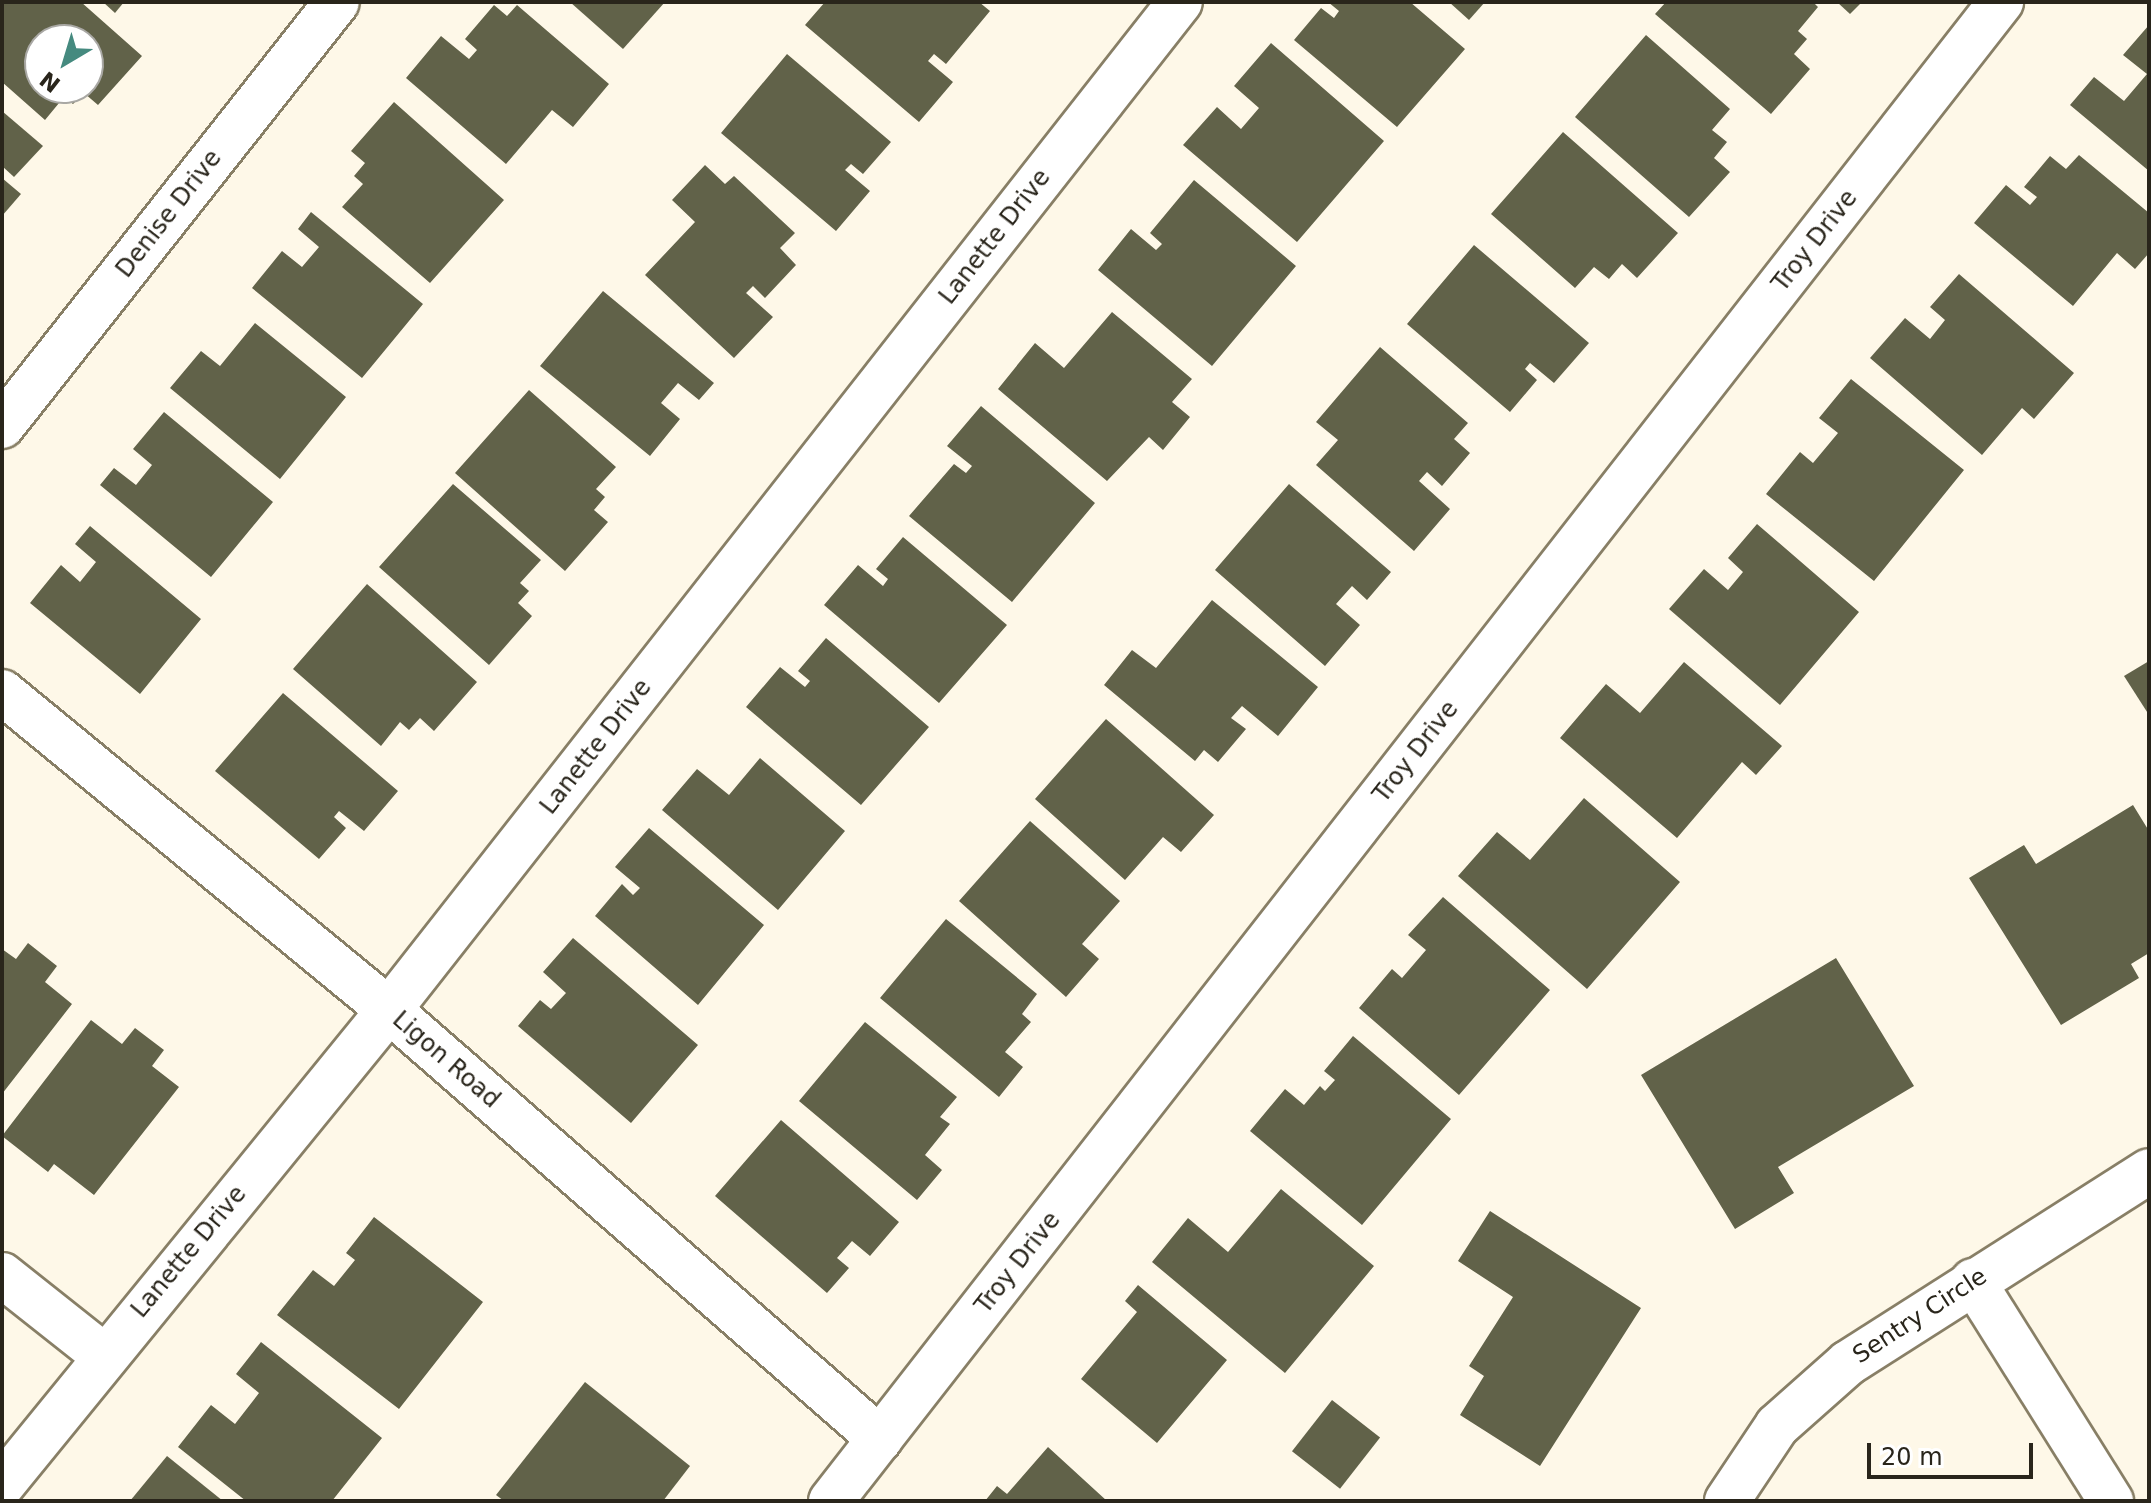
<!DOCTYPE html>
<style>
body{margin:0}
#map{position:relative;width:2151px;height:1503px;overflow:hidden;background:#fef8e8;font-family:"DejaVu Sans",sans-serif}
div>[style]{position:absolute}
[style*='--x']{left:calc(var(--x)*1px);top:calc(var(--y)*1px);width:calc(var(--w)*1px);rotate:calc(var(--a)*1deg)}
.building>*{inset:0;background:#616249;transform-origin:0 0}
.roads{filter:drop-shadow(2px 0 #887f66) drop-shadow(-2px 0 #887f66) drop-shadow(0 2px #887f66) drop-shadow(0 -2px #887f66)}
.street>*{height:44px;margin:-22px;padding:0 22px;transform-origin:22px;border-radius:22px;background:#fff}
span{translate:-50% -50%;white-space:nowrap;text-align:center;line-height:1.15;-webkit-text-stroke:8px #fff;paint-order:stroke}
.street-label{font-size:24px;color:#29251b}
.frame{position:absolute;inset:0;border:4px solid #29251b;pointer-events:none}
.north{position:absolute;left:24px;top:24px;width:80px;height:80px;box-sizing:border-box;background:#fff;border:2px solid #a9a8a4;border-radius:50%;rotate:218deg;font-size:22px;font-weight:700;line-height:32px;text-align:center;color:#29251b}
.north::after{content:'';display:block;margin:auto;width:28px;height:36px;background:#458a7f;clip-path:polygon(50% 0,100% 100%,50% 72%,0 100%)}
.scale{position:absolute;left:1867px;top:1443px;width:166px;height:36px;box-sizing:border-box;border:4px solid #29251b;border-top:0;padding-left:10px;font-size:24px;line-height:28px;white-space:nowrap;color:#29251b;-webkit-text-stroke:6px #fff;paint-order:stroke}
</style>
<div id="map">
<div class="building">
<div style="clip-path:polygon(evenodd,2px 2px,81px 2px,142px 56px,98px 105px,84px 93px,73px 104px,64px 97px,45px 120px,2px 82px,2px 2px,40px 40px,88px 40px,88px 88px,40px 88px,40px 40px)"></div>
<div style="clip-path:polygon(103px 2px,124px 2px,115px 13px)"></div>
<div style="clip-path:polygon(570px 2px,665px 2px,623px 49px)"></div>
<div style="clip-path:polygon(825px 2px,979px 2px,990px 11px,946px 64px,934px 54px,928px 61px,953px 82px,919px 122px,805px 25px)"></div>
<div style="clip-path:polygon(1328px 2px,1410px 2px,1465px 49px,1397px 127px,1294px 40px,1321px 8px,1334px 18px,1339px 11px)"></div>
<div style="clip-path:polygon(1449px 2px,1485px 2px,1469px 20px)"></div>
<div style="clip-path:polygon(1666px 2px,1813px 2px,1818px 7px,1798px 31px,1807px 39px,1794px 54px,1810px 69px,1771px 114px,1655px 14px)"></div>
<div style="clip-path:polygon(1837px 2px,1862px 2px,1850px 14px)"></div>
<div style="clip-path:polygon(494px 5px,507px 16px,517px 5px,609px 84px,573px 127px,552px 110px,506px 164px,406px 78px,441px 36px,469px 59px,477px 50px,465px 39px)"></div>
<div style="clip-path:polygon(2149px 25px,2149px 171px,2070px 105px,2094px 77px,2124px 101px,2147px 74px,2123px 55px)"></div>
<div style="clip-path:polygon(1646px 35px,1730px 109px,1712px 130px,1727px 142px,1714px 158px,1730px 172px,1689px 217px,1575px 117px)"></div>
<div style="clip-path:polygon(1271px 43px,1384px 141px,1297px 242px,1183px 145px,1217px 107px,1241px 129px,1259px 108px,1234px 86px)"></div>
<div style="clip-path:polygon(787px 54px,891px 142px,863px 174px,851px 164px,845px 170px,870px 191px,836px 231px,721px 133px)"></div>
<div style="clip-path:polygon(394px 102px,504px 200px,430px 283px,342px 207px,363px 184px,354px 176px,365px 163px,351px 151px)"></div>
<div style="clip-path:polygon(2px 111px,43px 146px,14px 177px,2px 166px)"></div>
<div style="clip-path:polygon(1563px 132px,1678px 233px,1637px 278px,1622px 264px,1609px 279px,1594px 267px,1575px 288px,1491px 214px)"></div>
<div style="clip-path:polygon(2079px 155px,2149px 213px,2149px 253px,2135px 269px,2117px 253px,2073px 306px,1974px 223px,2006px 185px,2030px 205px,2037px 197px,2024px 187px,2050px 156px,2066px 169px)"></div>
<div style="clip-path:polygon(705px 165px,725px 184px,734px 176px,795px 233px,780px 248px,796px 265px,765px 298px,753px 286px,746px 293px,773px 317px,734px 358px,645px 275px,695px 222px,672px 200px)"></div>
<div style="clip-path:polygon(2px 178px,21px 194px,2px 216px)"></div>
<div style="clip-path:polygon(1194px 180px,1296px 266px,1212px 366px,1098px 270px,1131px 229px,1156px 250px,1162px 244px,1150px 233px)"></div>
<div style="clip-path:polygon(311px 212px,423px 304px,362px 378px,252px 288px,282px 251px,302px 267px,319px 247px,298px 229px)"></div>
<div style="clip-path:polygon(1474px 245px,1589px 343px,1554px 383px,1530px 363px,1525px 369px,1537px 380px,1510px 412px,1407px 324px)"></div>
<div style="clip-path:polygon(1959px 274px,2074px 373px,2034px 419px,2022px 408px,1982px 455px,1870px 358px,1905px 318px,1930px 339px,1945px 320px,1930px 307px)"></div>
<div style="clip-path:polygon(603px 291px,714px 383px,699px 400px,678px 383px,661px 403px,680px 419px,650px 456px,540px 366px)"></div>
<div style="clip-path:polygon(1112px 312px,1192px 379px,1172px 402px,1190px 417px,1163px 450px,1149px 437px,1107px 481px,998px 389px,1035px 343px,1064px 368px)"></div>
<div style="clip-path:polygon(255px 323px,346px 397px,280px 479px,170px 388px,201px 351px,220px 366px)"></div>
<div style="clip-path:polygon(1380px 347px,1468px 423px,1454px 439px,1470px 453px,1442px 486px,1427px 472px,1419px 481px,1450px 509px,1414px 551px,1316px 465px,1338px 440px,1316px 422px)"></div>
<div style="clip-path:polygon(1851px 379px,1964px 470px,1874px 581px,1766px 494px,1800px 452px,1813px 463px,1838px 433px,1819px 418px)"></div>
<div style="clip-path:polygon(529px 390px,616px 467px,596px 489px,605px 497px,594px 510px,608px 522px,565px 571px,455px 473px)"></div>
<div style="clip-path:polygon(981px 406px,1095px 503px,1012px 602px,909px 516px,954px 464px,966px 473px,972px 466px,947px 446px)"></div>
<div style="clip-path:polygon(164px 412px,273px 502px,211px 577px,100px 485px,114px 468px,136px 485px,152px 465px,133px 449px)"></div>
<div style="clip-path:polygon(453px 484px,541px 560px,520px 583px,529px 591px,518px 603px,532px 616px,489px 665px,379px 567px)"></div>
<div style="clip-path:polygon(1289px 484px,1391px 572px,1367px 600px,1352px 586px,1336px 604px,1360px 625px,1325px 666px,1215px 570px)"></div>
<div style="clip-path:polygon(1757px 524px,1859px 612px,1780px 705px,1669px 609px,1704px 569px,1728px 590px,1743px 572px,1728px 558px)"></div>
<div style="clip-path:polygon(90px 526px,201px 619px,140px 694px,30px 603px,61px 565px,80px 582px,96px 562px,75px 544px)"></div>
<div style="clip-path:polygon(903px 537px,1007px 625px,939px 703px,824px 605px,858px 565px,883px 586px,888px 579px,876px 569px)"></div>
<div style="clip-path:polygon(367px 584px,477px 682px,434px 731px,420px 718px,409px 730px,400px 722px,381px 746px,293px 669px)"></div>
<div style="clip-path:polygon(1212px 600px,1318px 687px,1278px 736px,1242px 706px,1231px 718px,1246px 729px,1218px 762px,1204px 750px,1195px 761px,1104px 685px,1132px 650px,1156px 668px)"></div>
<div style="clip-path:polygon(826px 638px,929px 727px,861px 805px,746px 707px,780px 667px,805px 687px,810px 681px,798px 671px)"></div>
<div style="clip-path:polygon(2149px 661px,2149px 715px,2124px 676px)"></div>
<div style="clip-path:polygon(1684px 662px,1782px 746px,1756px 775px,1742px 762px,1677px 838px,1560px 738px,1606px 684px,1640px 713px)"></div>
<div style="clip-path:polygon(283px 693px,398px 791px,364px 831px,339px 811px,334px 817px,346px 828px,319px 859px,215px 771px)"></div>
<div style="clip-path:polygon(1106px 719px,1214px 815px,1181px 852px,1163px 837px,1125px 880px,1035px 799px)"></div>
<div style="clip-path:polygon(760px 758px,845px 831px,778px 910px,662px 810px,697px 769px,729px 795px)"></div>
<div style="clip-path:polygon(1584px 798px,1680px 882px,1587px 989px,1458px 876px,1497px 832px,1530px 860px)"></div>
<div style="clip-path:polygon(2133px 805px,2149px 831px,2149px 953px,2131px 964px,2139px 978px,2061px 1025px,1969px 878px,2024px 845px,2036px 864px)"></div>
<div style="clip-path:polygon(1030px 821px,1120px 901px,1082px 944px,1099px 959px,1066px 997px,959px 901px)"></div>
<div style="clip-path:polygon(649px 828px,764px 925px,698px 1005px,595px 916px,622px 884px,633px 895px,640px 888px,615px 867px)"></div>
<div style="clip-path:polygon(1443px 897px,1550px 990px,1459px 1095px,1359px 1008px,1392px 969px,1402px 978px,1426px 950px,1408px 935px)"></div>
<div style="clip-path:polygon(946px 919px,1037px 994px,1022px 1014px,1031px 1022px,1005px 1052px,1023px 1067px,999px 1097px,880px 998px)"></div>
<div style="clip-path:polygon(573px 938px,698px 1045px,631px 1123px,518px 1026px,540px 1000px,551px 1009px,566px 993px,543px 972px)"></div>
<div style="clip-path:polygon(28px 943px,57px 966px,45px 982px,72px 1004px,2px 1094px,2px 949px,16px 959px)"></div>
<div style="clip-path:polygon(1836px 958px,1914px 1086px,1778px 1167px,1794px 1193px,1735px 1229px,1641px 1075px)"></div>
<div style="clip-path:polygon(91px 1020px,122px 1044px,135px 1028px,164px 1050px,152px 1066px,179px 1087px,94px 1195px,54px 1164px,48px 1172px,2px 1136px)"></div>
<div style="clip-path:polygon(865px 1022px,957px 1097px,940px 1117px,950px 1124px,925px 1155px,942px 1170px,917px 1200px,799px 1101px)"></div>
<div style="clip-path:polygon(1353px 1036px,1451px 1119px,1362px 1225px,1250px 1131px,1285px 1089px,1304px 1105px,1320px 1086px,1325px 1091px,1335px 1080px,1324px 1071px)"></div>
<div style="clip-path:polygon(781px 1120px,899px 1222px,870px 1256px,852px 1241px,837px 1258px,849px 1268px,827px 1293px,715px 1196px)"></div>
<div style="clip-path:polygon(1281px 1189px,1374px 1266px,1285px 1373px,1152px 1262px,1188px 1218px,1228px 1252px)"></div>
<div style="clip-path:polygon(1490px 1211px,1641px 1308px,1540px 1466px,1460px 1415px,1484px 1376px,1469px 1366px,1513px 1297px,1458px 1261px)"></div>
<div style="clip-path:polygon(374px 1217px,483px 1302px,399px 1409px,277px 1315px,313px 1270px,334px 1286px,355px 1260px,346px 1253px)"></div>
<div style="clip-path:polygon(1138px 1285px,1227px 1360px,1157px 1443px,1081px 1379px,1137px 1312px,1125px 1301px)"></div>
<div style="clip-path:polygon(261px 1342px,382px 1438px,332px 1501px,246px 1501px,178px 1447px,211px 1405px,235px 1424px,259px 1393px,236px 1374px)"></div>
<div style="clip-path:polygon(585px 1382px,690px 1466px,663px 1501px,504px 1501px,496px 1495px)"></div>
<div style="left:1332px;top:1400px;width:61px;height:65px;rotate:38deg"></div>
<div style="clip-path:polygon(1048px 1447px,1107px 1501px,985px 1501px,997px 1486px,1007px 1494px)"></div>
<div style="clip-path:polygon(167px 1456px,223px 1501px,130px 1501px)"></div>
</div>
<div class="roads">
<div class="street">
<div style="--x:2;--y:426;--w:540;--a:-51.69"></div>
<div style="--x:2;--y:692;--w:501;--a:39.41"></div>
<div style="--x:389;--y:1010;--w:652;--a:41.14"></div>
<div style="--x:2;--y:1275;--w:129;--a:38.4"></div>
<div style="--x:1973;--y:1281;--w:260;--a:57.9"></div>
<div style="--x:2;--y:1485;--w:613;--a:-50.83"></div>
<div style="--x:389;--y:1010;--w:1281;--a:-51.88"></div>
<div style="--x:831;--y:1501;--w:1902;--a:-52.03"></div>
<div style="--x:1727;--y:1501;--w:90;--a:-56.3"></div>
<div style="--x:1777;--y:1426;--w:95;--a:-41.6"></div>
<div style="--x:1848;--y:1363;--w:357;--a:-32.5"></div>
</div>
</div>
<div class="street-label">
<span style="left:169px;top:214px;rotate:-52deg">Denise Drive</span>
<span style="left:995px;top:237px;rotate:-52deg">Lanette Drive</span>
<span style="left:1815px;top:241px;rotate:-52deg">Troy Drive</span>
<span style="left:596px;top:747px;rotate:-52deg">Lanette Drive</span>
<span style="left:1416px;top:752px;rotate:-52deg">Troy Drive</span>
<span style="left:446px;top:1060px;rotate:41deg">Ligon Road</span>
<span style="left:189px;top:1252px;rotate:-50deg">Lanette Drive</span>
<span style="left:1018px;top:1263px;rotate:-52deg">Troy Drive</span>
<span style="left:1920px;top:1316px;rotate:-33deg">Sentry Circle</span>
</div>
<div class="frame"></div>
<div class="north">N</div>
<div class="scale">20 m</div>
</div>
